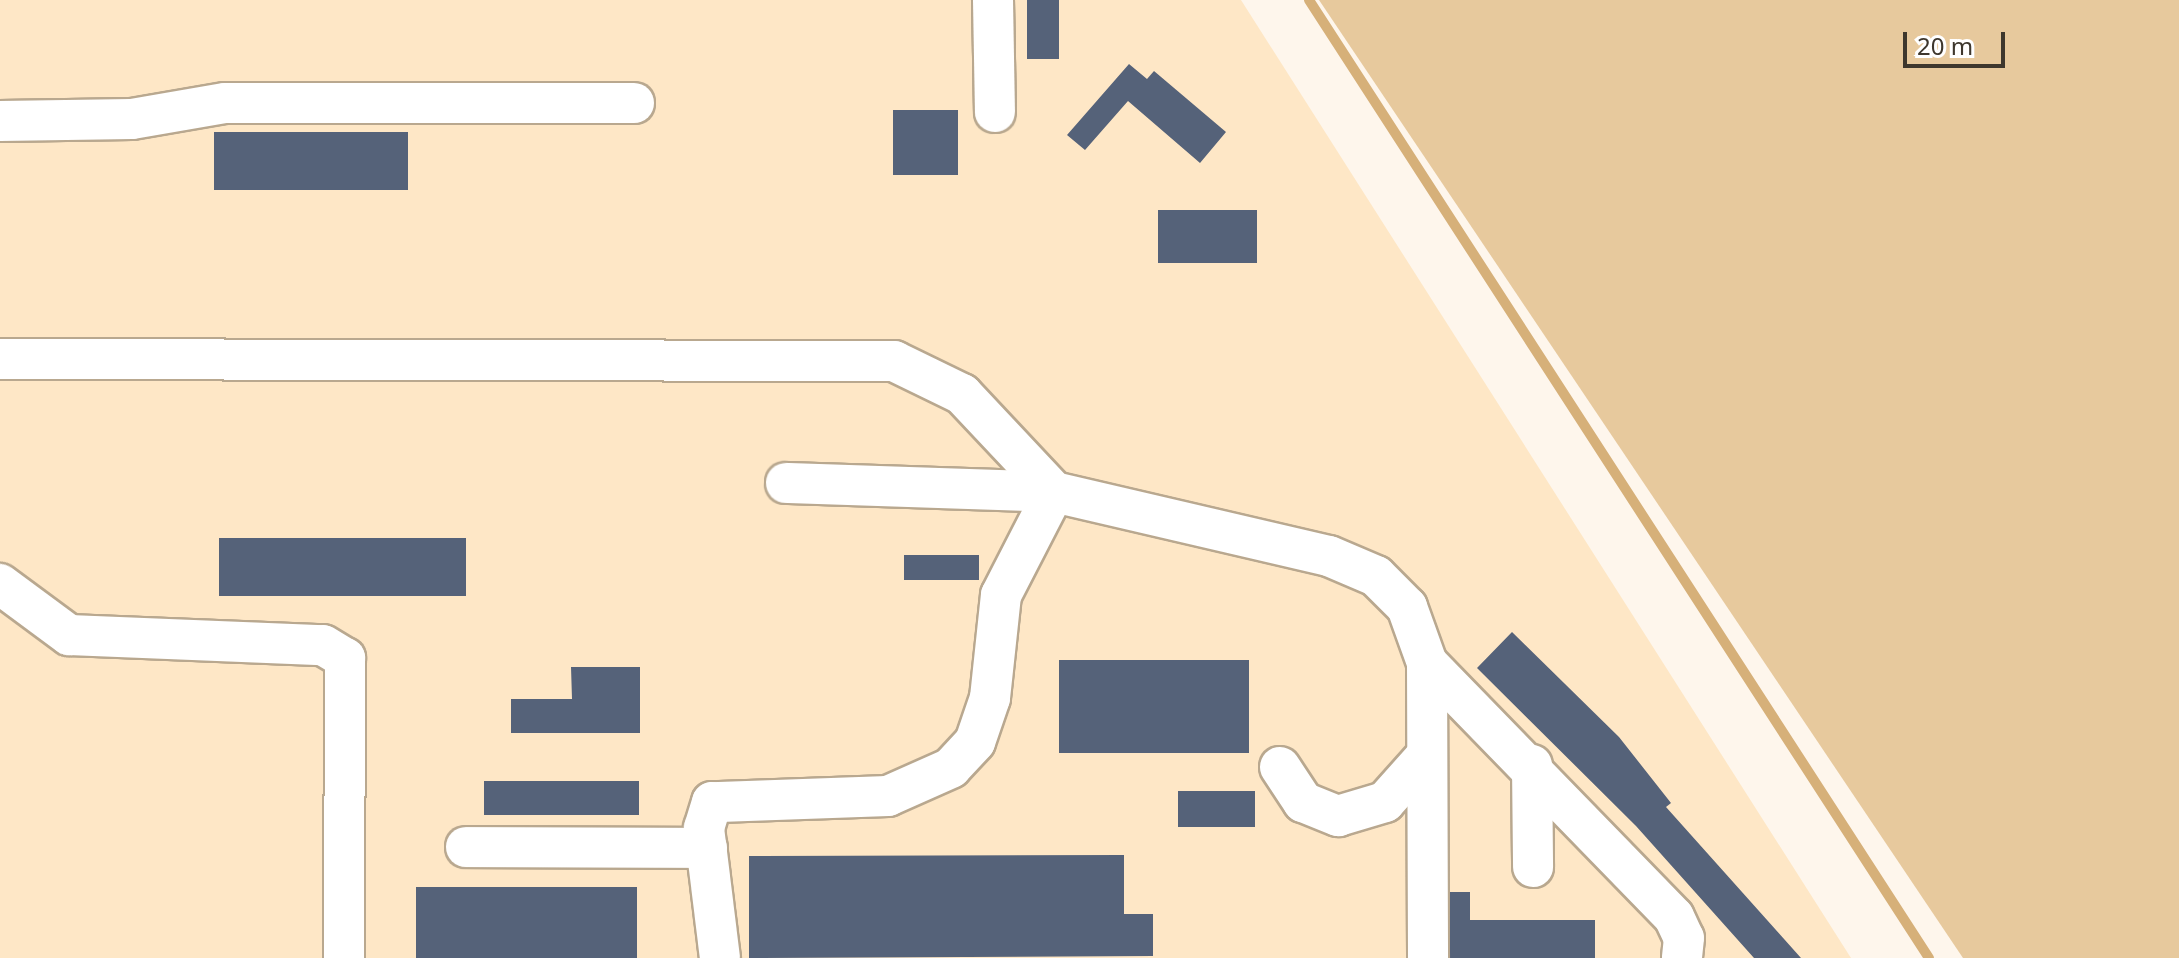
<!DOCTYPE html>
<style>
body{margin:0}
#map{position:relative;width:2179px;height:958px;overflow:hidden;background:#fef6ec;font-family:"Noto Sans",sans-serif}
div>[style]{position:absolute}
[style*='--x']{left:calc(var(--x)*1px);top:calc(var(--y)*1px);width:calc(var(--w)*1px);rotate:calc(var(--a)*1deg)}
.built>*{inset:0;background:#fee7c6}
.green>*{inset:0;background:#e7c99d}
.stream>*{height:10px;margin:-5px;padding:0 5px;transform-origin:5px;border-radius:5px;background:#d6b079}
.building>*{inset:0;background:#556279;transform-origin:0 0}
.roads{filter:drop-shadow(2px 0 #b9a88f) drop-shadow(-2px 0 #b9a88f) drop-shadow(0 2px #b9a88f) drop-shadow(0 -2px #b9a88f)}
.minor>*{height:40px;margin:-20px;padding:0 20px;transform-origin:20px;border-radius:20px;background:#fff}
span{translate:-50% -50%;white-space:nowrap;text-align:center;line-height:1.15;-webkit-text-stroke:8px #fff;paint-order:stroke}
.scale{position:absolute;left:1903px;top:32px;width:102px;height:36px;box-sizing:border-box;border:4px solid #3e372d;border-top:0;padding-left:10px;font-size:24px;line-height:28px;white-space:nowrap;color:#3e372d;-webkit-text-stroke:6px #fff;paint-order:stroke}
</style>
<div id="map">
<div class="built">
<div style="clip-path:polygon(0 0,1241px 0,1851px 958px,0 958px)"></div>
</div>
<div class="green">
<div style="clip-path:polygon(1319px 0,2179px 0,2179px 958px,1963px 958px)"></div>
</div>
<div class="stream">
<div style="--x:1309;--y:0;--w:1141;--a:57.09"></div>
</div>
<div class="building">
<div style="left:1027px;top:0;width:32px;height:59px"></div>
<div style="clip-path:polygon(1129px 64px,1147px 79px,1154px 71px,1226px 132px,1200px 163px,1128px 101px,1085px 150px,1067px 135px)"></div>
<div style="left:893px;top:110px;width:65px;height:65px"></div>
<div style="left:408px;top:132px;width:58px;height:194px;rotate:90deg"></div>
<div style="left:1158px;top:210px;width:99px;height:53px"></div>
<div style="left:219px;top:538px;width:247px;height:58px"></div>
<div style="left:904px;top:555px;width:75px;height:25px"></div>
<div style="clip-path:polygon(1512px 632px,1619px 737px,1671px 803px,1666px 807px,1801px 958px,1754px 958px,1636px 826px,1477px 668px)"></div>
<div style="left:1059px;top:660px;width:190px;height:93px"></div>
<div style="clip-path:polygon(571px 667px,640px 667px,640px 733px,511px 733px,511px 699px,572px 699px)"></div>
<div style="left:484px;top:781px;width:155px;height:34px"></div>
<div style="left:1178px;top:791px;width:77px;height:36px"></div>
<div style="clip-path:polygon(1124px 855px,1124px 914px,1153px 914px,1153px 956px,749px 958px,749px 856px)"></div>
<div style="left:637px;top:887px;width:71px;height:221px;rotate:90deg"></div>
<div style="clip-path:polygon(1445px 892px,1470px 892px,1470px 920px,1595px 920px,1595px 958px,1445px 958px)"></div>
</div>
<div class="roads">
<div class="minor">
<div style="--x:993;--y:0;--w:112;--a:89"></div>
<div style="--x:0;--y:121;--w:132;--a:-0.9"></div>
<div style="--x:132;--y:119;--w:94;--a:-9.8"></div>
<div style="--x:225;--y:103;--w:409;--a:0"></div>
<div style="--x:0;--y:359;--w:894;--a:0.13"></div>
<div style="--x:894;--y:361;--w:76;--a:25.9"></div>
<div style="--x:962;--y:394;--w:134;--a:46.8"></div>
<div style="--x:1054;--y:492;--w:116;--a:117.2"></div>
<div style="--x:1001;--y:595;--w:104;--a:96.1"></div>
<div style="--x:990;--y:698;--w:46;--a:108.8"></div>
<div style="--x:975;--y:742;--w:35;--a:133"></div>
<div style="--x:951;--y:768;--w:69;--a:156"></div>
<div style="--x:888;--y:796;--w:176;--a:178"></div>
<div style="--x:712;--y:802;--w:27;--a:107"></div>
<div style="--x:704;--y:828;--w:131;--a:83"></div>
<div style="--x:786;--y:483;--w:268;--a:1.9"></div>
<div style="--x:1054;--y:492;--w:282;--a:13.1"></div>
<div style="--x:1329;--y:556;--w:51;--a:23.1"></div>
<div style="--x:1376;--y:576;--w:44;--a:45"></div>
<div style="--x:1407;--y:607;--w:59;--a:70.3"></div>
<div style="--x:1427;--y:663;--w:295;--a:89.8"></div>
<div style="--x:0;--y:584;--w:86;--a:36.5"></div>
<div style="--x:69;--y:635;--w:254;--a:2.3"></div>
<div style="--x:323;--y:645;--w:26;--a:31"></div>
<div style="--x:345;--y:658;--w:300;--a:90.2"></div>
<div style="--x:1427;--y:663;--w:354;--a:45.8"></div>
<div style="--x:1674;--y:917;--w:23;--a:65"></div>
<div style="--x:1684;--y:938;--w:20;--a:96"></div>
<div style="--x:1532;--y:765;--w:102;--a:89.4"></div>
<div style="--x:1280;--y:767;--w:42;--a:56.7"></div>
<div style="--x:1303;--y:802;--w:38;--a:22"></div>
<div style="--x:1338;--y:816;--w:49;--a:-16.6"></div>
<div style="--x:1385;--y:802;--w:63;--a:-48.2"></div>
<div style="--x:466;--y:847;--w:241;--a:0.2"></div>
</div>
</div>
<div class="scale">20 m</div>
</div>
